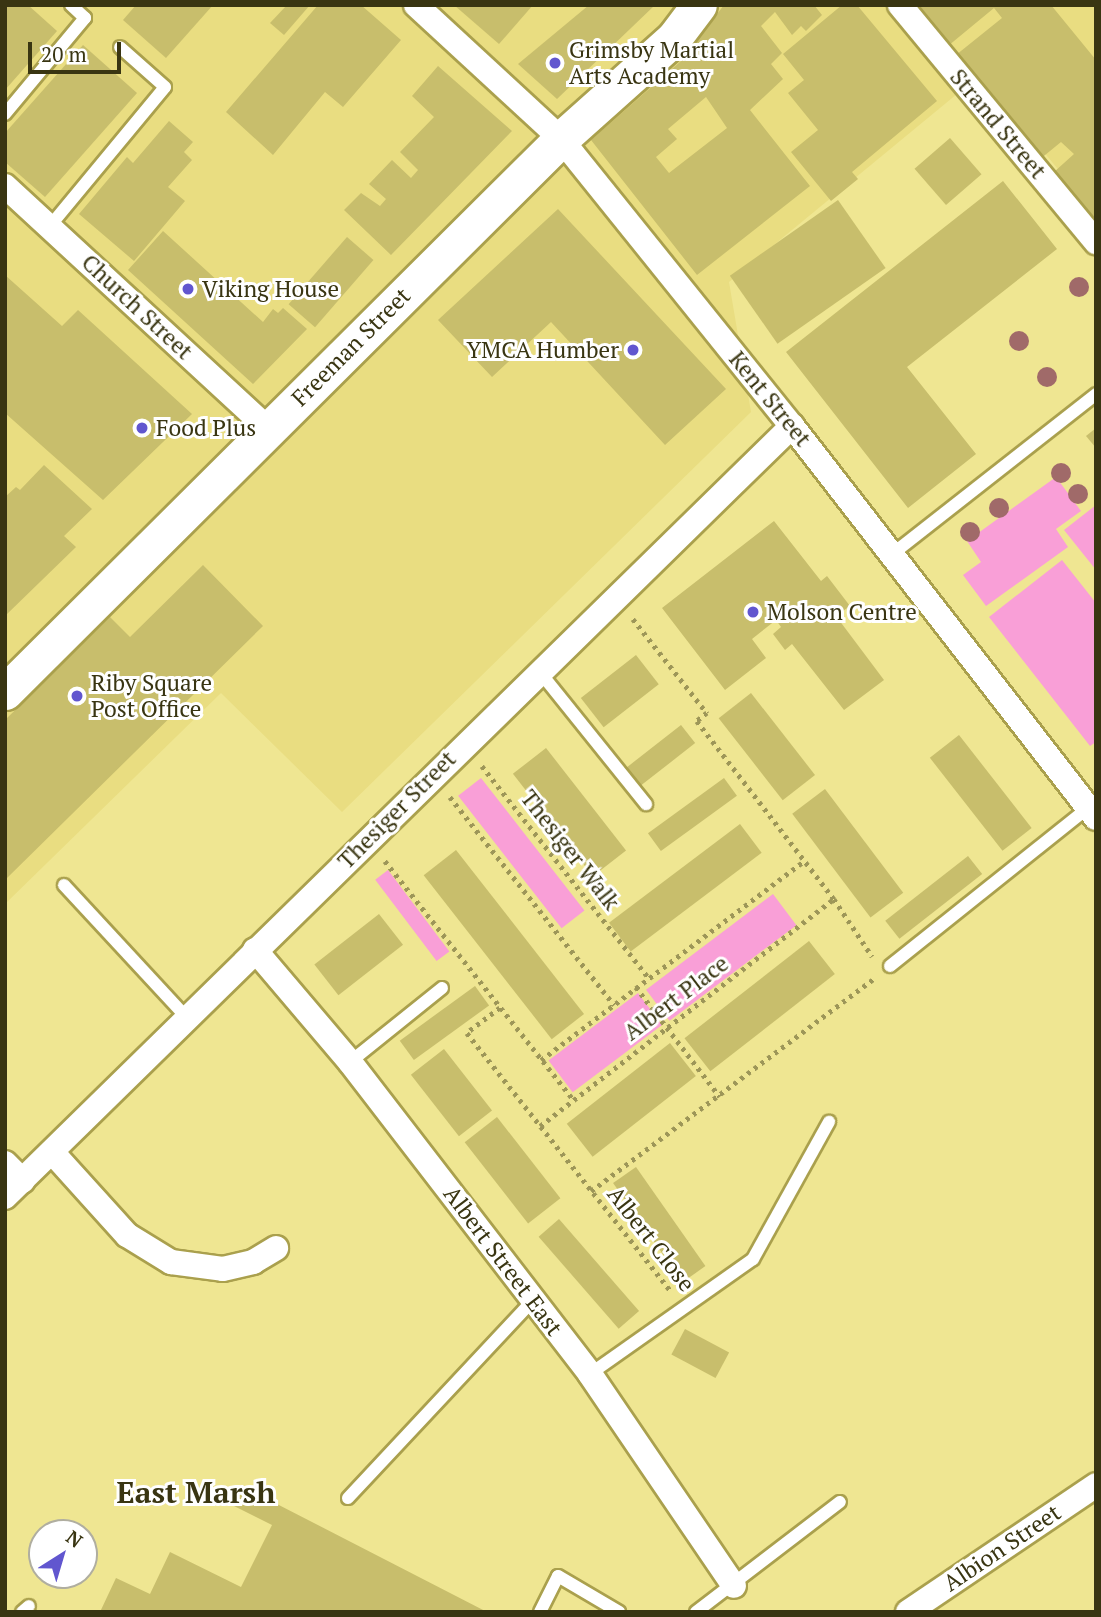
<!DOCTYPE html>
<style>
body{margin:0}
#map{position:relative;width:1101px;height:1617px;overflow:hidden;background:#efe692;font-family:"PT Serif",serif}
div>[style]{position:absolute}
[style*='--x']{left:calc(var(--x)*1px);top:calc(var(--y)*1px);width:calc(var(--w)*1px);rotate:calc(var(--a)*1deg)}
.built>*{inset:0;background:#e9dd81}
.green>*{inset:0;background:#f99fd7;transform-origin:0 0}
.building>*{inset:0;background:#c8be6c;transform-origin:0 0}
.path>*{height:4.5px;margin-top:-2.25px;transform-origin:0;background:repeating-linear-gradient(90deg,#9d9658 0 3.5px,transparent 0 8.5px)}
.roads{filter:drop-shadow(2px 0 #aaa04d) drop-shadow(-2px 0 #aaa04d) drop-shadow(0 2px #aaa04d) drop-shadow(0 -2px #aaa04d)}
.lane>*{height:12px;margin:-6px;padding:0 6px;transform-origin:6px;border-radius:6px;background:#fff}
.street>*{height:24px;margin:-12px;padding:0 12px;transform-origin:12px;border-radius:12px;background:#fff}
.secondary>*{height:35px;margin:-17.5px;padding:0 17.5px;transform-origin:17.5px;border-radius:17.5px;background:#fff}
.trees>*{width:20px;height:20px;margin:-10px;border-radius:50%;background:#a06a69}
.dots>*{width:19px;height:19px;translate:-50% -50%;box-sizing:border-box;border:4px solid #fff;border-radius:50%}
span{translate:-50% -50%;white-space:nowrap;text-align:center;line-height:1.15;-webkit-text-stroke:6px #fff;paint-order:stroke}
.poi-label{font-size:23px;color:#393512}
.left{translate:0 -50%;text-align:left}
.right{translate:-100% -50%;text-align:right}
.street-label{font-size:23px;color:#393512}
.district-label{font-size:30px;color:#393512;font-weight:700}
.frame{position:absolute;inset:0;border:7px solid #393512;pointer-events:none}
.north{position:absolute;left:28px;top:1519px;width:70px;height:70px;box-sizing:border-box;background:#fff;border:2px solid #b0aea0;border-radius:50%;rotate:37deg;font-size:19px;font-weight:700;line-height:28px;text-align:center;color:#393512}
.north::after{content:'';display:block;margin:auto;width:24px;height:32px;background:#6156cf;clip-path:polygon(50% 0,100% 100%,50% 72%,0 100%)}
.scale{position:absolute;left:28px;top:42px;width:93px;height:32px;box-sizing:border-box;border:4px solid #393512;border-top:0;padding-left:9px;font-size:21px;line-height:24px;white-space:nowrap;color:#393512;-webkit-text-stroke:5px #fff;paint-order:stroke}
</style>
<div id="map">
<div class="built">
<div style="clip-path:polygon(5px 5px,1096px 5px,1096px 215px,980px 75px,729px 282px,751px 412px,342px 812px,221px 693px,5px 904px)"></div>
</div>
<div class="green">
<div style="clip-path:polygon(1056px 477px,1081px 511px,1056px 529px,1068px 547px,986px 606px,963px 575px,981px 562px,967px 541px)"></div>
<div style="clip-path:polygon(1096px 505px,1096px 570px,1064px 530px)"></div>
<div style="clip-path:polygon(1062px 560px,1096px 603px,1096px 742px,1090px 746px,989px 617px)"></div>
<div style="left:481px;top:778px;width:168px;height:29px;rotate:52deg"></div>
<div style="left:388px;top:870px;width:102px;height:16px;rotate:53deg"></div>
<div style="left:773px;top:894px;width:39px;height:159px;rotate:53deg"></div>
<div style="left:638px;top:993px;width:40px;height:112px;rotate:53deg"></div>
</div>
<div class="building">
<div style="clip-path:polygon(5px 5px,28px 5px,57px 31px,5px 90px)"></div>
<div style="clip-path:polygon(136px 5px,213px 5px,166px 58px,123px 20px)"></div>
<div style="clip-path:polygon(287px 5px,310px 5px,284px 35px,270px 23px)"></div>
<div style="clip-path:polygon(318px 5px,361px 5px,401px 40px,343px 107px,325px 92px,273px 155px,226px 112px)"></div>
<div style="clip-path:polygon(454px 5px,533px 5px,499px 44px)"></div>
<div style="clip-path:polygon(589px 5px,655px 5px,557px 99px,518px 64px)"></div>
<div style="clip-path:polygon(evenodd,724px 5px,814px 5px,822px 15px,806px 31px,801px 26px,792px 35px,775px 12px,761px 26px,782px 53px,771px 64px,783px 79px,750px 110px,810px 186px,697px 275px,591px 140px,681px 61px,724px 5px,706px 97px,727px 128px,669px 173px,656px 157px,677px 139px,668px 129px,706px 97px)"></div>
<div style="clip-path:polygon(842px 5px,857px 5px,937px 101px,852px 172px,858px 179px,831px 201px,791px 152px,818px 130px,788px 93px,804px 80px,783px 54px)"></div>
<div style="clip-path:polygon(916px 5px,1051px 5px,1096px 60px,1096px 221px,1054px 172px,1074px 154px,1061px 142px,1039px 160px,956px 55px,1002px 18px,994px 8px,948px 46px)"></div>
<div style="clip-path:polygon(83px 45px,137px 93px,45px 197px,5px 162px,5px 133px)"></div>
<div style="clip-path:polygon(438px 66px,512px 131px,391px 255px,344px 210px,361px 193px,380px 206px,386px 199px,369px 184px,392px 160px,411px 178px,418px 170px,400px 152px,434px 117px,412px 96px)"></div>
<div style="clip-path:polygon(169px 121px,193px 142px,184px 152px,192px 160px,168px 187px,185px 201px,134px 261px,79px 214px,127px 157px,133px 163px)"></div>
<div style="left:950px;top:138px;width:48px;height:47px;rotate:49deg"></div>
<div style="clip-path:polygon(1003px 181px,1057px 249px,907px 367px,976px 454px,908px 508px,786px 352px)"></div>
<div style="left:838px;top:200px;width:83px;height:132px;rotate:55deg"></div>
<div style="clip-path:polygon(558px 209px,726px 389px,665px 445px,551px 322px,492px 377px,438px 320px)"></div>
<div style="clip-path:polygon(163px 231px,263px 322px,273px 309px,278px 313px,283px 308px,307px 329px,253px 384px,128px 270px)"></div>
<div style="left:347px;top:237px;width:35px;height:89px;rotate:41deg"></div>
<div style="clip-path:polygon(5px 275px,62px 326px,78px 310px,192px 414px,103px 500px,5px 413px)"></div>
<div style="clip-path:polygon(1096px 428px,1096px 448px,1086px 436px)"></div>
<div style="clip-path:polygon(44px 465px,92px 509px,64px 536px,76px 547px,5px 616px,5px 497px,16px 487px,20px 490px)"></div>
<div style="clip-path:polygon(774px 521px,821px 581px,827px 576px,850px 606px,836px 616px,884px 680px,844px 710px,792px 644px,785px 650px,773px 634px,781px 627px,776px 620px,752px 639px,766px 658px,725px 690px,662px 608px)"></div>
<div style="clip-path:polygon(203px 565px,263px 626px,5px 880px,5px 720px,110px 617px,130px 637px)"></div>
<div style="left:636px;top:655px;width:37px;height:70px;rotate:52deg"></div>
<div style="left:751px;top:693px;width:104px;height:41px;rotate:52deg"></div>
<div style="left:681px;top:725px;width:23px;height:71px;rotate:52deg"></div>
<div style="left:959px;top:735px;width:118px;height:37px;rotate:52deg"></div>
<div style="left:546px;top:748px;width:130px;height:42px;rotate:52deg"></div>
<div style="left:724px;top:778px;width:22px;height:94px;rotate:54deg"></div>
<div style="left:825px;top:789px;width:130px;height:41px;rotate:53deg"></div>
<div style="left:740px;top:824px;width:36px;height:164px;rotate:53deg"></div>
<div style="left:456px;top:850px;width:208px;height:41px;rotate:52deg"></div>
<div style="left:968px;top:856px;width:23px;height:105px;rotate:52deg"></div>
<div style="left:379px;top:914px;width:39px;height:82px;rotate:52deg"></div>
<div style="left:809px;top:941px;width:42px;height:158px;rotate:52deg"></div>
<div style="left:475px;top:986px;width:24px;height:93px;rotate:54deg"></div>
<div style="left:670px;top:1043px;width:42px;height:131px;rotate:52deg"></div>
<div style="left:444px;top:1049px;width:78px;height:42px;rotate:52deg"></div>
<div style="left:497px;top:1117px;width:103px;height:41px;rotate:52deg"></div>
<div style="left:636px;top:1167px;width:121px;height:28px;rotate:55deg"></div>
<div style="left:559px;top:1219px;width:122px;height:27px;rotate:49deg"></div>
<div style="left:685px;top:1329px;width:50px;height:29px;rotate:28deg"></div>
<div style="clip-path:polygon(242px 1486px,487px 1612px,100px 1612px,116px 1578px,150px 1594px,170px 1552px,241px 1587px,272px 1525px,232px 1505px)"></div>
</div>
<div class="path">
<div style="--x:633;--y:619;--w:120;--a:51.8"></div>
<div style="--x:707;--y:713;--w:13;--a:141"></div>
<div style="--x:697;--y:721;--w:225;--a:52.4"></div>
<div style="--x:834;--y:899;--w:69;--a:56.3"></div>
<div style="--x:482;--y:766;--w:268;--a:51.8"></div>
<div style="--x:450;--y:797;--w:265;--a:51.7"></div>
<div style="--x:385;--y:861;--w:303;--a:51.7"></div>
<div style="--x:636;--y:987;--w:138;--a:52.6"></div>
<div style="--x:500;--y:1008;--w:41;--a:142.9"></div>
<div style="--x:467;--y:1033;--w:331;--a:51.7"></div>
<div style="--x:541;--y:1060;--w:331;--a:-37.1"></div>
<div style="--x:540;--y:1126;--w:371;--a:-37.7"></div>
<div style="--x:591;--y:1191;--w:353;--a:-36.9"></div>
</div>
<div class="roads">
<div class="lane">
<div style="--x:5;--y:114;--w:125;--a:-50.2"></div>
<div style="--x:85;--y:18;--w:19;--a:-137"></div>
<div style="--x:50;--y:226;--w:180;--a:-50.4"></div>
<div style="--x:165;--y:87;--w:60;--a:-138.4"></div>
<div style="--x:891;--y:555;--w:261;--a:-38.1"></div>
<div style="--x:539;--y:671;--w:171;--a:51.2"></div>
<div style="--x:64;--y:885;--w:181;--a:47.2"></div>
<div style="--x:890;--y:966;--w:253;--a:-38.6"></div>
<div style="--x:350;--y:1062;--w:118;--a:-38.8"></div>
<div style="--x:590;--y:1374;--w:199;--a:-35.2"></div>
<div style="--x:753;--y:1259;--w:157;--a:-61"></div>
<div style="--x:348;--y:1498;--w:271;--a:-46.9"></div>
<div style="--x:22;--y:1612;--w:9;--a:-41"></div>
<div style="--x:540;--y:1612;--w:40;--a:-63.4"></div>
<div style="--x:558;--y:1576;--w:71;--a:30.5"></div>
<div style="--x:696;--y:1612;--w:181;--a:-37.4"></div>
</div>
<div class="street">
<div style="--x:416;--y:5;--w:197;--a:42.7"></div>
<div style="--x:561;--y:139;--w:368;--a:51.2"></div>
<div style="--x:792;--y:426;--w:496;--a:52.2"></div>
<div style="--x:900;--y:5;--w:308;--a:50.4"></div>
<div style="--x:5;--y:186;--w:358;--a:42.7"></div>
<div style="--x:255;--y:950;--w:147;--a:49.7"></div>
<div style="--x:350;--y:1062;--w:394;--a:52.4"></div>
<div style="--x:590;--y:1374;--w:256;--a:55.8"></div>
<div style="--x:52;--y:1152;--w:112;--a:47.9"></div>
<div style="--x:127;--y:1235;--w:52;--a:31.5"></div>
<div style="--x:171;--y:1262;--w:52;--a:7.7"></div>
<div style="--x:223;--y:1269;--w:31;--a:-13"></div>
<div style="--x:253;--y:1262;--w:27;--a:-31"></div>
<div style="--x:5;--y:1163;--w:25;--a:45"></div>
<div style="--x:5;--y:1197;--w:1102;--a:-44.41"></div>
<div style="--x:908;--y:1612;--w:227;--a:-34"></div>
</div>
<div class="secondary">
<div style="--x:5;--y:692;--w:784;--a:-44.85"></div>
<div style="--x:561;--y:139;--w:152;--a:-41.8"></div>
<div style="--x:674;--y:38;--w:41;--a:-52.9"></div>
</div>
</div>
<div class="trees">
<div style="left:1079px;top:287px"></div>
<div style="left:1019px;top:341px"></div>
<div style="left:1047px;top:377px"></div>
<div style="left:1061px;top:473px"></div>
<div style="left:1078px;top:494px"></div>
<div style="left:999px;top:508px"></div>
<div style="left:970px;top:532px"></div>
</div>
<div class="dots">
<div style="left:555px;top:63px;background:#6156cf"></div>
<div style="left:188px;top:289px;background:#6156cf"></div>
<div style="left:633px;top:350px;background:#6156cf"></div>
<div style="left:142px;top:428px;background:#6156cf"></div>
<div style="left:753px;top:612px;background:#6156cf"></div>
<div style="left:77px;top:696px;background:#6156cf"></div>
</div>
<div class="poi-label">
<span class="left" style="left:569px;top:63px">Grimsby Martial<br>Arts Academy</span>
<span class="left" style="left:202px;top:289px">Viking House</span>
<span class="right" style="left:619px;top:350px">YMCA Humber</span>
<span class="left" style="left:156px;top:428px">Food Plus</span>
<span class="left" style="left:767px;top:612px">Molson Centre</span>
<span class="left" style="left:91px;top:696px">Riby Square<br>Post Office</span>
</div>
<div class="street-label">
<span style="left:998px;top:124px;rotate:50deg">Strand Street</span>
<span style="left:137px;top:307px;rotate:43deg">Church Street</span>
<span style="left:351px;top:347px;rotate:-45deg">Freeman Street</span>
<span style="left:770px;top:399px;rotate:51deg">Kent Street</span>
<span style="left:397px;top:810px;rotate:-45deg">Thesiger Street</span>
<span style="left:570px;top:850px;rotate:52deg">Thesiger Walk</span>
<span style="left:676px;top:998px;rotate:-37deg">Albert Place</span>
<span style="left:651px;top:1239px;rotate:52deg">Albert Close</span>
<span style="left:503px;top:1261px;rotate:53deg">Albert Street East</span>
<span style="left:1002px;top:1548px;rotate:-34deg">Albion Street</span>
</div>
<div class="district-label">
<span style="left:196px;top:1492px">East Marsh</span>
</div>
<div class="frame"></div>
<div class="north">N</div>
<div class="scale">20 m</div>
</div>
